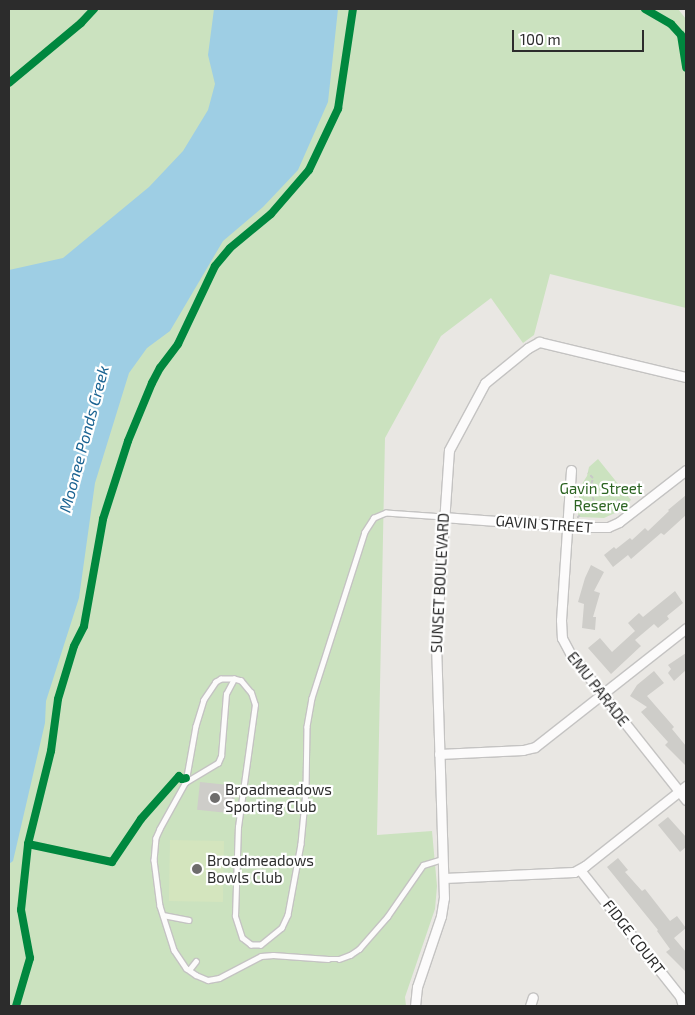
<!DOCTYPE html>
<style>
body{margin:0}
#map{position:relative;width:695px;height:1015px;overflow:hidden;background:#e9e7e3;font-family:"Exo 2",sans-serif}
div>[style]{position:absolute}
[style*='--x']{left:calc(var(--x)*1px);top:calc(var(--y)*1px);width:calc(var(--w)*1px);rotate:calc(var(--a)*1deg)}
.green>*{inset:0;background:#cbe2bf}
.pitch>*{inset:0;background:#d4e5be;transform-origin:0 0}
.water>*{inset:0;background:#9ecee4}
.building>*{inset:0;background:#cecdc9;transform-origin:0 0}
.path>*{height:2px;margin-top:-1px;transform-origin:0;background:repeating-linear-gradient(90deg,#c8c8c7 0 4px,transparent 0 6.5px)}
.roads{filter:drop-shadow(1px 0 #c4c3c2) drop-shadow(-1px 0 #c4c3c2) drop-shadow(0 1px #c4c3c2) drop-shadow(0 -1px #c4c3c2)}
.lane>*{height:4.5px;margin:-2.25px;padding:0 2.25px;transform-origin:2.25px;border-radius:2.25px;background:#fcfbfb}
.street>*{height:9px;margin:-4.5px;padding:0 4.5px;transform-origin:4.5px;border-radius:4.5px;background:#fcfbfb}
.cycleway>*{height:8px;margin:-4px;padding:0 4px;transform-origin:4px;border-radius:4px;background:#00873e}
.dots>*{width:14px;height:14px;translate:-50% -50%;box-sizing:border-box;border:2px solid #fff;border-radius:50%}
span{translate:-50% -50%;white-space:nowrap;text-align:center;line-height:1.15;-webkit-text-stroke:4.5px #fff;paint-order:stroke}
.park-label{font-size:15px;color:#2c6422}
.street-label{font-size:15px;color:#2c2c2c}
.poi-label{font-size:15px;color:#2c2c2c}
.left{translate:0 -50%;text-align:left}
.water-label{font-size:16px;color:#1a6392;font-style:italic}
.frame{position:absolute;inset:0;border:10px solid #2c2c2c;pointer-events:none}
.scale{position:absolute;left:512px;top:30px;width:132px;height:22px;box-sizing:border-box;border:2px solid #2c2c2c;border-top:0;padding-left:6px;font-size:15px;line-height:18px;white-space:nowrap;color:#2c2c2c;-webkit-text-stroke:4px #fff;paint-order:stroke}
</style>
<div id="map">
<div class="green">
<div style="clip-path:polygon(9px 9px,678px 9px,686px 19px,686px 308px,550px 274px,534px 335px,523px 343px,491px 298px,441px 336px,385px 438px,377px 835px,432px 831px,437px 886px,435px 909px,405px 997px,406px 1006px,9px 1006px)"></div>
<div style="clip-path:polygon(598px 459px,631px 500px,615px 513px,604px 518px,580px 517px,578px 515px,580px 487px,587px 476px,589px 467px)"></div>
</div>
<div class="pitch">
<div style="left:170px;top:840px;width:54px;height:61px;rotate:1deg"></div>
</div>
<div class="water">
<div style="clip-path:polygon(214px 9px,338px 9px,328px 102px,298px 170px,263px 207px,223px 241px,170px 331px,147px 348px,129px 373px,95px 483px,79px 598px,46px 701px,45px 723px,13px 861px,9px 864px,9px 270px,63px 258px,149px 187px,183px 151px,208px 110px,215px 84px,208px 55px)"></div>
</div>
<div class="building">
<div style="clip-path:polygon(686px 495px,686px 515px,664px 535px,661px 533px,631px 559px,628px 555px,613px 567px,604px 555px,614px 547px,616px 549px,630px 538px,632px 540px,645px 528px,648px 531px,669px 511px,668px 510px)"></div>
<div style="clip-path:polygon(591px 565px,604px 572px,594px 591px,600px 593px,593px 617px,596px 617px,595px 630px,582px 628px,584px 604px,578px 602px,585px 578px)"></div>
<div style="clip-path:polygon(675px 591px,683px 603px,667px 616px,669px 619px,658px 628px,654px 624px,635px 640px,641px 646px,611px 674px,588px 648px,600px 638px,612px 652px,635px 631px,628px 623px,639px 613px,643px 617px)"></div>
<div style="clip-path:polygon(686px 653px,686px 670px,674px 681px,668px 673px,671px 669px,668px 665px)"></div>
<div style="clip-path:polygon(654px 671px,664px 683px,647px 696px,674px 727px,672px 729px,686px 746px,686px 766px,665px 745px,668px 742px,641px 712px,647px 707px,630px 696px,637px 685px)"></div>
<div style="left:200px;top:782px;width:36px;height:28px;rotate:6deg"></div>
<div style="clip-path:polygon(668px 817px,686px 837px,686px 847px,680px 852px,658px 825px)"></div>
<div style="clip-path:polygon(618px 858px,628px 870px,625px 872px,642px 891px,645px 889px,670px 921px,677px 916px,686px 928px,674px 938px,686px 952px,686px 972px,666px 952px,670px 949px,657px 931px,658px 930px,607px 867px)"></div>
</div>
<div class="path">
<div style="--x:617;--y:500;--w:13;--a:18"></div>
<div style="--x:577;--y:518;--w:24;--a:-45"></div>
<div style="--x:594;--y:501;--w:12;--a:-110"></div>
<div style="--x:590;--y:490;--w:12;--a:-76"></div>
<div style="--x:593;--y:478;--w:7;--a:-135"></div>
</div>
<div class="roads">
<div class="lane">
<div style="--x:443;--y:517;--w:57;--a:-176"></div>
<div style="--x:386;--y:513;--w:13;--a:157"></div>
<div style="--x:374;--y:518;--w:17;--a:123"></div>
<div style="--x:365;--y:532;--w:174;--a:107.7"></div>
<div style="--x:312;--y:698;--w:29;--a:100"></div>
<div style="--x:307;--y:727;--w:64;--a:90.9"></div>
<div style="--x:306;--y:791;--w:53;--a:95.4"></div>
<div style="--x:301;--y:844;--w:72;--a:100.4"></div>
<div style="--x:288;--y:915;--w:14;--a:115"></div>
<div style="--x:282;--y:928;--w:27;--a:141"></div>
<div style="--x:261;--y:945;--w:10;--a:180"></div>
<div style="--x:251;--y:945;--w:11;--a:-142"></div>
<div style="--x:242;--y:938;--w:23;--a:-108"></div>
<div style="--x:235;--y:916;--w:89;--a:-88.1"></div>
<div style="--x:238;--y:827;--w:123;--a:-82.1"></div>
<div style="--x:255;--y:705;--w:13;--a:-108"></div>
<div style="--x:251;--y:693;--w:16;--a:-130"></div>
<div style="--x:241;--y:681;--w:7;--a:-164"></div>
<div style="--x:234;--y:679;--w:13;--a:180"></div>
<div style="--x:221;--y:679;--w:6;--a:149"></div>
<div style="--x:216;--y:682;--w:22;--a:124"></div>
<div style="--x:204;--y:700;--w:27;--a:107"></div>
<div style="--x:196;--y:726;--w:57;--a:100.1"></div>
<div style="--x:186;--y:782;--w:54;--a:119"></div>
<div style="--x:160;--y:829;--w:10;--a:114"></div>
<div style="--x:156;--y:838;--w:22;--a:95"></div>
<div style="--x:154;--y:860;--w:46;--a:82.6"></div>
<div style="--x:160;--y:906;--w:46;--a:72.3"></div>
<div style="--x:174;--y:950;--w:22;--a:56"></div>
<div style="--x:186;--y:968;--w:12;--a:35"></div>
<div style="--x:196;--y:975;--w:13;--a:23"></div>
<div style="--x:208;--y:980;--w:11;--a:-10"></div>
<div style="--x:219;--y:978;--w:47;--a:-27.6"></div>
<div style="--x:261;--y:956;--w:12;--a:-5"></div>
<div style="--x:273;--y:955;--w:55;--a:4.2"></div>
<div style="--x:328;--y:959;--w:11;--a:0"></div>
<div style="--x:339;--y:959;--w:12;--a:-20"></div>
<div style="--x:350;--y:955;--w:11;--a:-34"></div>
<div style="--x:359;--y:949;--w:43;--a:-48.8"></div>
<div style="--x:387;--y:917;--w:63;--a:-55.3"></div>
<div style="--x:423;--y:865;--w:21;--a:-17"></div>
<div style="--x:186;--y:782;--w:37;--a:-31"></div>
<div style="--x:218;--y:763;--w:8;--a:-67"></div>
<div style="--x:221;--y:756;--w:62;--a:-85.4"></div>
<div style="--x:226;--y:694;--w:17;--a:-62"></div>
<div style="--x:163;--y:915;--w:26;--a:11"></div>
<div style="--x:189;--y:970;--w:11;--a:-52"></div>
</div>
<div class="street">
<div style="--x:571;--y:470;--w:150;--a:93.8"></div>
<div style="--x:561;--y:620;--w:18;--a:87"></div>
<div style="--x:562;--y:638;--w:17;--a:62"></div>
<div style="--x:570;--y:653;--w:52;--a:52"></div>
<div style="--x:602;--y:694;--w:135;--a:51.6"></div>
<div style="--x:443;--y:517;--w:134;--a:4.3"></div>
<div style="--x:577;--y:527;--w:31;--a:0"></div>
<div style="--x:608;--y:527;--w:12;--a:-24"></div>
<div style="--x:619;--y:522;--w:85;--a:-37.8"></div>
<div style="--x:439;--y:754;--w:84;--a:-2.7"></div>
<div style="--x:523;--y:750;--w:12;--a:-14"></div>
<div style="--x:535;--y:747;--w:192;--a:-38.2"></div>
<div style="--x:580;--y:870;--w:161;--a:51.6"></div>
<div style="--x:680;--y:996;--w:10;--a:73"></div>
<div style="--x:444;--y:878;--w:130;--a:-2.6"></div>
<div style="--x:574;--y:872;--w:13;--a:-29"></div>
<div style="--x:585;--y:866;--w:129;--a:-38.4"></div>
<div style="--x:415;--y:1006;--w:19;--a:-84"></div>
<div style="--x:417;--y:987;--w:75;--a:-71.3"></div>
<div style="--x:441;--y:916;--w:18;--a:-81"></div>
<div style="--x:444;--y:898;--w:258;--a:-91.8"></div>
<div style="--x:436;--y:640;--w:190;--a:-86.1"></div>
<div style="--x:449;--y:450;--w:76;--a:-61.8"></div>
<div style="--x:485;--y:383;--w:55;--a:-39.1"></div>
<div style="--x:528;--y:348;--w:13;--a:-29"></div>
<div style="--x:539;--y:342;--w:151;--a:13.4"></div>
<div style="--x:530;--y:1006;--w:9;--a:-72"></div>
</div>
</div>
<div class="cycleway">
<div style="--x:645;--y:9;--w:30;--a:30"></div>
<div style="--x:671;--y:24;--w:15;--a:48"></div>
<div style="--x:681;--y:35;--w:33;--a:81"></div>
<div style="--x:9;--y:83;--w:94;--a:-39.8"></div>
<div style="--x:81;--y:23;--w:19;--a:-47"></div>
<div style="--x:28;--y:844;--w:86;--a:12.1"></div>
<div style="--x:112;--y:862;--w:52;--a:-56"></div>
<div style="--x:141;--y:819;--w:57;--a:-48.5"></div>
<div style="--x:179;--y:776;--w:4;--a:45"></div>
<div style="--x:182;--y:779;--w:4;--a:-14"></div>
<div style="--x:16;--y:1006;--w:50;--a:-73.7"></div>
<div style="--x:30;--y:958;--w:49;--a:-100.6"></div>
<div style="--x:21;--y:910;--w:66;--a:-83.9"></div>
<div style="--x:28;--y:844;--w:96;--a:-76.1"></div>
<div style="--x:51;--y:751;--w:52;--a:-82.3"></div>
<div style="--x:58;--y:699;--w:55;--a:-73.2"></div>
<div style="--x:74;--y:646;--w:22;--a:-63"></div>
<div style="--x:84;--y:626;--w:109;--a:-79.9"></div>
<div style="--x:103;--y:519;--w:82;--a:-72.2"></div>
<div style="--x:128;--y:441;--w:63;--a:-67.5"></div>
<div style="--x:152;--y:383;--w:17;--a:-62"></div>
<div style="--x:160;--y:368;--w:30;--a:-53"></div>
<div style="--x:178;--y:344;--w:86;--a:-64.6"></div>
<div style="--x:215;--y:266;--w:23;--a:-50"></div>
<div style="--x:230;--y:248;--w:53;--a:-39.7"></div>
<div style="--x:271;--y:214;--w:58;--a:-49.2"></div>
<div style="--x:309;--y:170;--w:68;--a:-64.6"></div>
<div style="--x:338;--y:109;--w:101;--a:-81.5"></div>
</div>
<div class="dots">
<div style="left:215px;top:798px;background:#6e6d6c"></div>
<div style="left:197px;top:869px;background:#6e6d6c"></div>
</div>
<div class="park-label">
<span style="left:601px;top:497px">Gavin Street<br>Reserve</span>
</div>
<div class="street-label">
<span style="left:544px;top:524px;rotate:4deg">GAVIN STREET</span>
<span style="left:440px;top:583px;rotate:-87deg">SUNSET BOULEVARD</span>
<span style="left:598px;top:689px;rotate:52deg">EMU PARADE</span>
<span style="left:634px;top:937px;rotate:52deg">FIDGE COURT</span>
</div>
<div class="poi-label">
<span class="left" style="left:225px;top:798px">Broadmeadows<br>Sporting Club</span>
<span class="left" style="left:207px;top:869px">Broadmeadows<br>Bowls Club</span>
</div>
<div class="water-label">
<span style="left:84px;top:439px;rotate:-75deg">Moonee Ponds Creek</span>
</div>
<div class="frame"></div>
<div class="scale">100 m</div>
</div>
